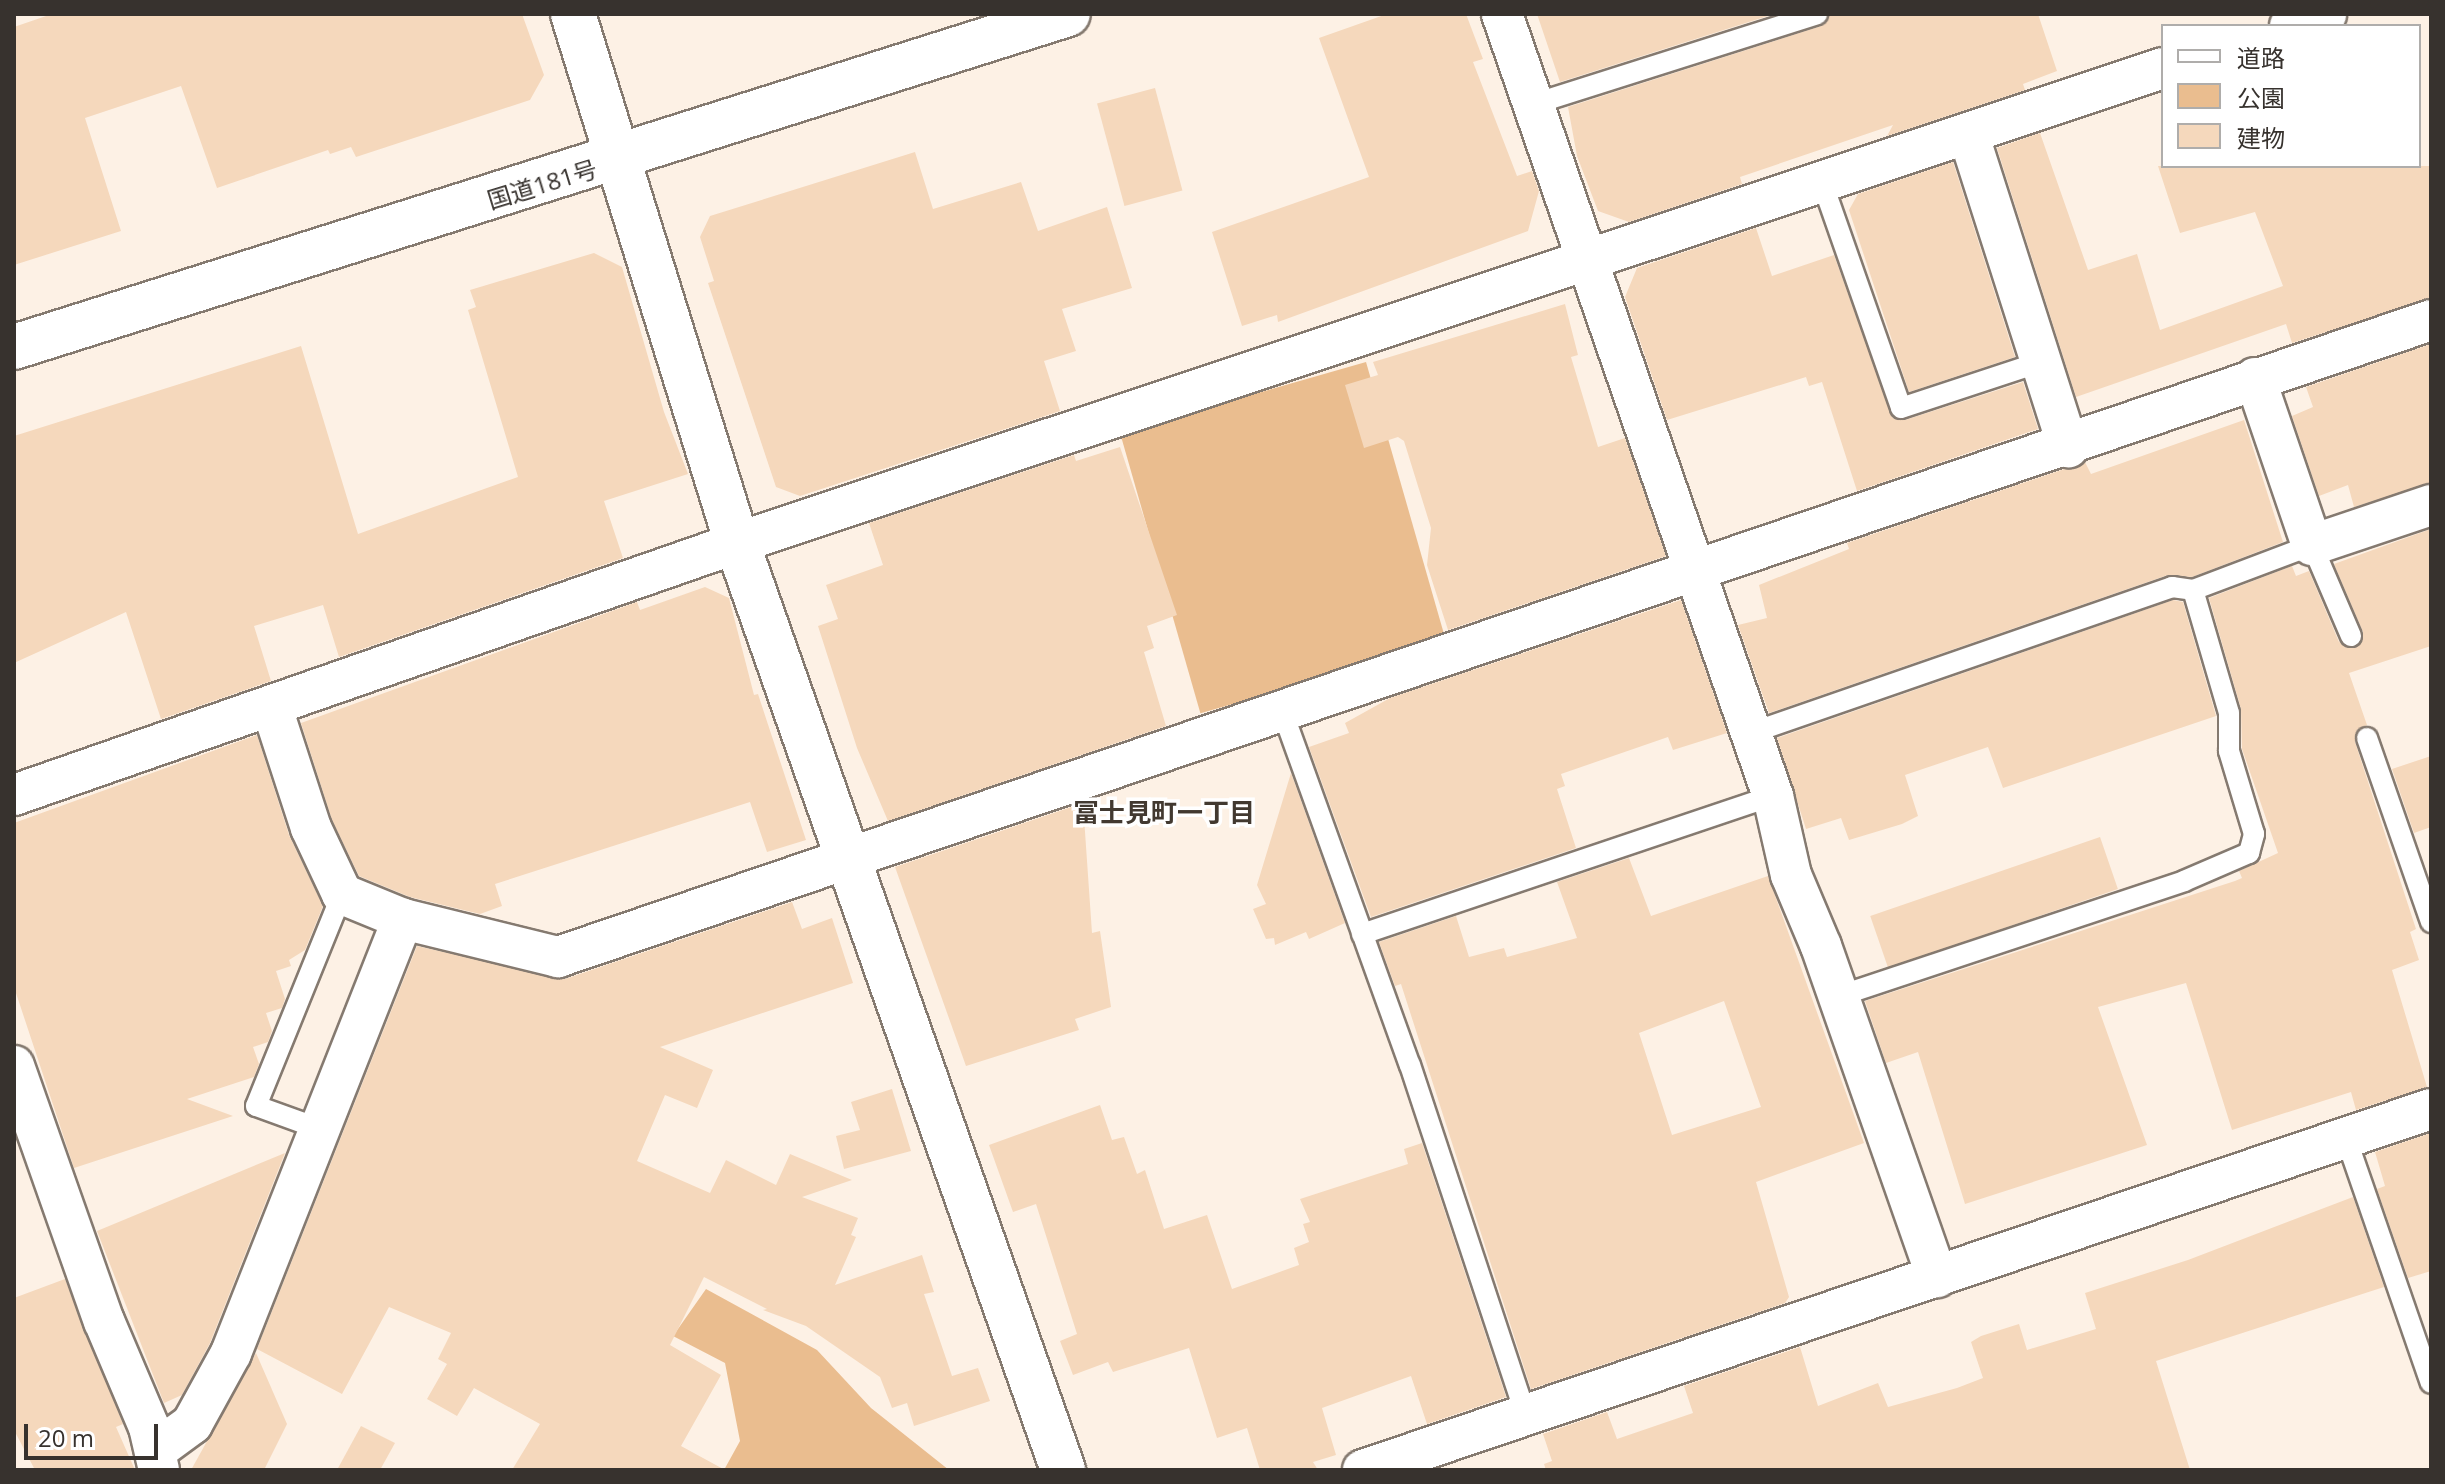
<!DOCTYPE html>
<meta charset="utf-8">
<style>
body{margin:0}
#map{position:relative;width:2445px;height:1484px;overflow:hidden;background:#fdf1e5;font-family:"Open Sans","Noto Sans JP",sans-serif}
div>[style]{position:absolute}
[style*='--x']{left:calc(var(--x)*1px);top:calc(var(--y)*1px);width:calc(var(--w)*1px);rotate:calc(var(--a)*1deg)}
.green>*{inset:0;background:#eabd8f;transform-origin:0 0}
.building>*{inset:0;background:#f5d8bc;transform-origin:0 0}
.roads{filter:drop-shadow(2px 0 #857a70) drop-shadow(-2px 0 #857a70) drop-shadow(0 2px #857a70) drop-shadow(0 -2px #857a70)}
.service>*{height:20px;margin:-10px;padding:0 10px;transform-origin:10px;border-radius:10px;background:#fff}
.minor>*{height:40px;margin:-20px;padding:0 20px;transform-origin:20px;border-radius:20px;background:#fff}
.tertiary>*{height:44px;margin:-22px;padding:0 22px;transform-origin:22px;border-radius:22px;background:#fff}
.trunk>*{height:44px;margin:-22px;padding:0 22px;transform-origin:22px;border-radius:22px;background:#fff}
span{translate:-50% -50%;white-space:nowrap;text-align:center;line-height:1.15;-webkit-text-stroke:7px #fff;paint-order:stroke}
.street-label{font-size:24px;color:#37322e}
.neighbourhood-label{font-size:26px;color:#423930;font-weight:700}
.frame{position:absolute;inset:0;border:16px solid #37322e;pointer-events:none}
.legend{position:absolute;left:2161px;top:24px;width:260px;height:144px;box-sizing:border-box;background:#fff;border:2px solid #afadab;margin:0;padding:10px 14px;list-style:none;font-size:24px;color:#37322e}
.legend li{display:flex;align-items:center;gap:16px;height:40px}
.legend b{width:40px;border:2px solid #afadab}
.scale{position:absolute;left:24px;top:1424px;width:134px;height:36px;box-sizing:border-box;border:4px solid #37322e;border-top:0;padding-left:10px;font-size:24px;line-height:28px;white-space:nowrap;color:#37322e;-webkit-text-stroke:6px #fff;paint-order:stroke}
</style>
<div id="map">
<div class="green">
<div style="left:1366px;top:362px;width:292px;height:256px;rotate:74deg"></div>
<div style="clip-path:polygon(706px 1289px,817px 1350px,871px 1408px,949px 1470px,724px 1470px,740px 1441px,725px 1363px,673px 1336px)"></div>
</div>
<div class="building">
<div style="clip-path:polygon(52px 14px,522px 14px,544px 75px,530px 100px,356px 157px,351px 147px,330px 154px,328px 150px,217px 188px,181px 86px,85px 118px,121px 231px,14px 265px,14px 27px)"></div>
<div style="clip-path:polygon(1387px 14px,1466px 14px,1483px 59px,1473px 62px,1517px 176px,1532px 171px,1539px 191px,1528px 231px,1278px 322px,1277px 315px,1242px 326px,1212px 232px,1369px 177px,1319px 38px)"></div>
<div style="clip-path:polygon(1537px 14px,1774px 14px,1560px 82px)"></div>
<div style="clip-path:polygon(1830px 14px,2038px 14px,2057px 71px,2023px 84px,2025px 90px,1887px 136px,1893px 125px,1740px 177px,1742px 184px,1629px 222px,1598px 211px,1577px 156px,1568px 107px,1821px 26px)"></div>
<div style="left:1155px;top:88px;width:106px;height:60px;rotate:75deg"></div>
<div style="clip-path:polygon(2040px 133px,2088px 270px,2137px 254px,2160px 330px,2283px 286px,2255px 212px,2180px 233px,2158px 166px,2431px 166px,2431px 298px,2292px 343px,2286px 324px,2076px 397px,1997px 148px)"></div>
<div style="clip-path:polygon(915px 152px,933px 209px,1021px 182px,1038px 231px,1107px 207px,1132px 288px,1062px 309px,1076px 351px,1044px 361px,1060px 411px,800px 496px,776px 487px,708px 283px,714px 281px,700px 237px,710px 216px)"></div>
<div style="clip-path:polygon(1953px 162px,2015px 357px,1909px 392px,1849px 210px,1858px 194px)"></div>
<div style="clip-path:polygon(1756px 228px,1772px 276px,1834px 255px,1893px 418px,1905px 420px,2023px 382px,2038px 429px,1857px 491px,1822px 382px,1809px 386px,1806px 377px,1667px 420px,1625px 297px,1637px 268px)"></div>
<div style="clip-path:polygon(594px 253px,622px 267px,664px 412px,688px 474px,604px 501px,623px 558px,339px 657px,323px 605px,254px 626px,271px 681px,161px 719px,126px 612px,14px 663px,14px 436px,301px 346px,358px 534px,518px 477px,468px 310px,476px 307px,470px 290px)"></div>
<div style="clip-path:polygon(1565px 304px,1578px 355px,1571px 357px,1598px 447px,1625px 438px,1666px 556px,1448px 630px,1427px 565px,1431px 528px,1404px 441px,1398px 437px,1364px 448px,1345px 385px,1378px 375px,1373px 362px)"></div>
<div style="clip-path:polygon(2431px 344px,2431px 483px,2354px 507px,2348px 485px,2319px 496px,2292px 416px,2313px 407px,2306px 387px)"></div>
<div style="clip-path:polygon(2244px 420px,2283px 542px,2192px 577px,2168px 575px,1769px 713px,1738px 625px,1767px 618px,1759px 585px,1849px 549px,1847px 543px,2085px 462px,2091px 474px)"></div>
<div style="clip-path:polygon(1120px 447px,1177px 615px,1147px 626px,1154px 648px,1144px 652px,1166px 726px,888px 821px,857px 748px,818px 626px,838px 619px,826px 585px,883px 565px,869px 523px,1074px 455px,1076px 461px)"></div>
<div style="clip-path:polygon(2431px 529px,2431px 646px,2349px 673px,2367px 725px,2357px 730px,2355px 742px,2416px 929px,2410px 932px,2419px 960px,2392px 970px,2427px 1087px,2356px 1110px,2351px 1092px,2232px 1130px,2186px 983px,2098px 1007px,2147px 1145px,1965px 1204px,1918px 1052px,1886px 1063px,1865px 1001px,2235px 881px,2242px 878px,2239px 871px,2278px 853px,2242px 749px,2241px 709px,2209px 598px,2292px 566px,2296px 576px,2309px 571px,2339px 642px,2355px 648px,2363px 632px,2334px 564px)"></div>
<div style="clip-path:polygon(705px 587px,729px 598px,754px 695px,758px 694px,806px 840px,767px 852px,750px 802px,495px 884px,502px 906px,480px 914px,410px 897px,359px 876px,332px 820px,301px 723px,637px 602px,640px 610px)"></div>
<div style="clip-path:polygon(1681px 600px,1727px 733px,1673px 750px,1668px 737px,1561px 774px,1565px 786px,1557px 789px,1576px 848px,1371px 917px,1309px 747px,1349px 733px,1345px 723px,1390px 698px)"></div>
<div style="clip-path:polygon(2173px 600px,2183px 602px,2216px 716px,2003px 788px,1988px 747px,1905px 775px,1918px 816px,1902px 824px,1849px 840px,1841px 818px,1806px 829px,1777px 738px)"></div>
<div style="clip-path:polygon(257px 735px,289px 835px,323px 906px,305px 950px,289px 960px,291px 966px,276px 971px,285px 999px,282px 1008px,266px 1013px,272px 1031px,268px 1042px,253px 1047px,259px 1064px,254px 1077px,187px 1099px,233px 1116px,74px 1168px,14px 987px,14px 823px)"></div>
<div style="clip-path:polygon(2431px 756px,2431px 827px,2414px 833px,2392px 769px)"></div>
<div style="clip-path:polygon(1291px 773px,1345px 923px,1309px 939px,1306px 932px,1275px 945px,1274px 938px,1266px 939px,1253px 909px,1266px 904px,1257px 885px)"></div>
<div style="clip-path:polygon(1083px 803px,1092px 933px,1100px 931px,1111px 1007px,1075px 1019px,1079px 1030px,966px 1066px,895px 867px)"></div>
<div style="left:2100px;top:837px;width:55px;height:243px;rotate:71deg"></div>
<div style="clip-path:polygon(evenodd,1629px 858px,1651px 916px,1768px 876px,1864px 1143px,1756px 1182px,1789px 1297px,1785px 1303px,1531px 1389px,1401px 984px,1395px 986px,1379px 942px,1456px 916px,1469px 957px,1504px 948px,1507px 957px,1577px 938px,1557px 882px,1629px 858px,1724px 1001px,1761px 1107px,1672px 1135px,1639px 1033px,1724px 1001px)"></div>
<div style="clip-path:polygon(792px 902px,802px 929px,832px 918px,853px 983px,660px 1047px,713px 1070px,697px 1108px,665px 1095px,637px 1161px,710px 1193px,726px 1160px,776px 1185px,790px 1154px,852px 1180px,802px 1197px,858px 1218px,851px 1235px,856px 1237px,835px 1285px,922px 1255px,934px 1292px,924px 1294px,952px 1376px,978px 1368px,990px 1401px,914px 1426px,907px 1403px,892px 1408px,880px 1377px,806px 1326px,763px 1310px,767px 1309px,704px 1277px,670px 1345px,721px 1375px,681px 1446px,725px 1470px,512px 1470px,540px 1424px,474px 1388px,457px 1416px,427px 1399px,447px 1364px,438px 1359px,451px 1333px,389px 1307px,342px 1394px,257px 1349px,417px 946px,565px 979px)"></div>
<div style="clip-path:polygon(892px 1089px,911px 1151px,844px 1169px,836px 1136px,860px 1130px,851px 1102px)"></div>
<div style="clip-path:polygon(1100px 1105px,1112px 1140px,1124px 1137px,1137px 1174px,1145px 1170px,1164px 1229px,1207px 1215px,1232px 1289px,1299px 1265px,1294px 1248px,1309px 1242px,1303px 1224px,1310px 1222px,1300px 1199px,1408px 1164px,1404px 1149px,1422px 1143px,1506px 1397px,1427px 1424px,1411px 1376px,1322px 1408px,1336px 1455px,1313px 1462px,1318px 1470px,1260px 1470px,1247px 1428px,1217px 1438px,1189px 1348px,1113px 1372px,1108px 1362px,1073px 1375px,1060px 1341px,1077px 1334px,1036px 1204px,1013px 1212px,989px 1145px)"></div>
<div style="clip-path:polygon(2431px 1133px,2431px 1271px,2408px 1278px,2377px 1189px,2385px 1186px,2375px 1152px)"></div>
<div style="clip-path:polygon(285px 1153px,210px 1343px,182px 1395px,164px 1403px,97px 1231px)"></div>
<div style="clip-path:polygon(2353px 1197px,2384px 1287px,2156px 1361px,2190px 1470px,1546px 1470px,1544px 1464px,1552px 1461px,1543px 1434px,1607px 1412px,1617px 1439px,1693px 1413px,1684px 1386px,1800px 1347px,1818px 1406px,1878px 1383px,1888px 1407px,1957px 1388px,1983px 1378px,1971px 1342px,1981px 1336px,2019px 1324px,2027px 1350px,2096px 1329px,2085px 1293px,2188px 1260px)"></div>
<div style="clip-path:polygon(65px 1279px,123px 1424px,116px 1427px,135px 1470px,35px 1470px,14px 1430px,14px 1298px)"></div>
<div style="clip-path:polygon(256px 1353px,287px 1424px,264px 1470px,191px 1470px)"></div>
<div style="clip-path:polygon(361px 1426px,395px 1443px,380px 1470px,337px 1470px)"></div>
</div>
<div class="roads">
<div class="service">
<div style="--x:1534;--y:104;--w:297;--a:-17.6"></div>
<div style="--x:1822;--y:182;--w:239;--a:70.7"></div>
<div style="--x:1901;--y:408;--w:147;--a:-18.2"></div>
<div style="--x:1283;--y:713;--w:374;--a:70.2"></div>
<div style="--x:1410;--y:1065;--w:369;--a:71.7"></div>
<div style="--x:1751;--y:733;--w:446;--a:-19.1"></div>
<div style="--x:2172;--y:587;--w:21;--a:8"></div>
<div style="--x:2193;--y:590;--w:127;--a:-20.7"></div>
<div style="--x:2312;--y:545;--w:99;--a:66.8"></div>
<div style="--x:2367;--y:738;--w:195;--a:70.8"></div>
<div style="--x:1362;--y:934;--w:434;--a:-18.6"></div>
<div style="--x:1839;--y:996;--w:364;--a:-18.4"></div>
<div style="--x:2184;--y:881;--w:71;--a:-23.3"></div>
<div style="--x:2249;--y:853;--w:20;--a:-75"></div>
<div style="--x:2254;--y:834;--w:87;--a:-106.8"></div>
<div style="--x:2229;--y:751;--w:38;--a:-90"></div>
<div style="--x:2229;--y:713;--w:128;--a:-106.3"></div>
<div style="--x:320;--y:1129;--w:68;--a:-160.2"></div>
<div style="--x:256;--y:1106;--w:229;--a:-67.9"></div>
<div style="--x:2346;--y:1138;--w:259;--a:70.9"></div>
</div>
<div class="minor">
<div style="--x:1502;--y:14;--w:828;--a:70.89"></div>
<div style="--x:1773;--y:796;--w:81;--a:77.2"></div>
<div style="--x:1791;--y:875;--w:77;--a:67.1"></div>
<div style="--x:1821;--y:946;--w:351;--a:70.7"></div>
<div style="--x:2290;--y:26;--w:38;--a:-18"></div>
<div style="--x:1968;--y:133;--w:330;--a:72.3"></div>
<div style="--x:2255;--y:378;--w:176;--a:71.2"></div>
<div style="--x:2312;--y:545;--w:126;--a:-18.6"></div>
<div style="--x:272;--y:708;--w:126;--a:72"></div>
<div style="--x:311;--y:828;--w:73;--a:64.8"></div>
<div style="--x:342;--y:894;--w:66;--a:22.3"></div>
<div style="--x:403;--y:919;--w:160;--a:13.8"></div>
<div style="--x:558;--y:957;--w:1978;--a:-18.78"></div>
<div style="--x:14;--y:795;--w:766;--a:-19.22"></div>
<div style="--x:737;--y:543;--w:1503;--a:-18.42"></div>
<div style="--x:14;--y:1066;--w:270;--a:70.6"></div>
<div style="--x:104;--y:1321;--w:115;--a:67"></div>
<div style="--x:149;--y:1427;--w:44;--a:76.9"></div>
<div style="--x:155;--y:1451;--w:46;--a:-36.1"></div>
<div style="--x:192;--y:1424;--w:81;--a:-61.2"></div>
<div style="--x:231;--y:1353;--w:467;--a:-68.4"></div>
<div style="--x:1363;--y:1470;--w:1127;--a:-18.68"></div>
</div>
<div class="tertiary">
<div style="--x:573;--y:14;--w:554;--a:72.78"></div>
<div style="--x:737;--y:543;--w:983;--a:70.62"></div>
</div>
<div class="trunk">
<div style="--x:14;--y:347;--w:1105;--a:-17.53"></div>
</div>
</div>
<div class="street-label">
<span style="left:542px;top:184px;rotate:-17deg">国道181号</span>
</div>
<div class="neighbourhood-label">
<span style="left:1164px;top:813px">冨士見町一丁目</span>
</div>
<div class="frame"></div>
<ul class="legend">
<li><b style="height:10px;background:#fff"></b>道路</li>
<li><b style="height:22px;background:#eabd8f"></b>公園</li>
<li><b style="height:22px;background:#f5d8bc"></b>建物</li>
</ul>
<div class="scale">20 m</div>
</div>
